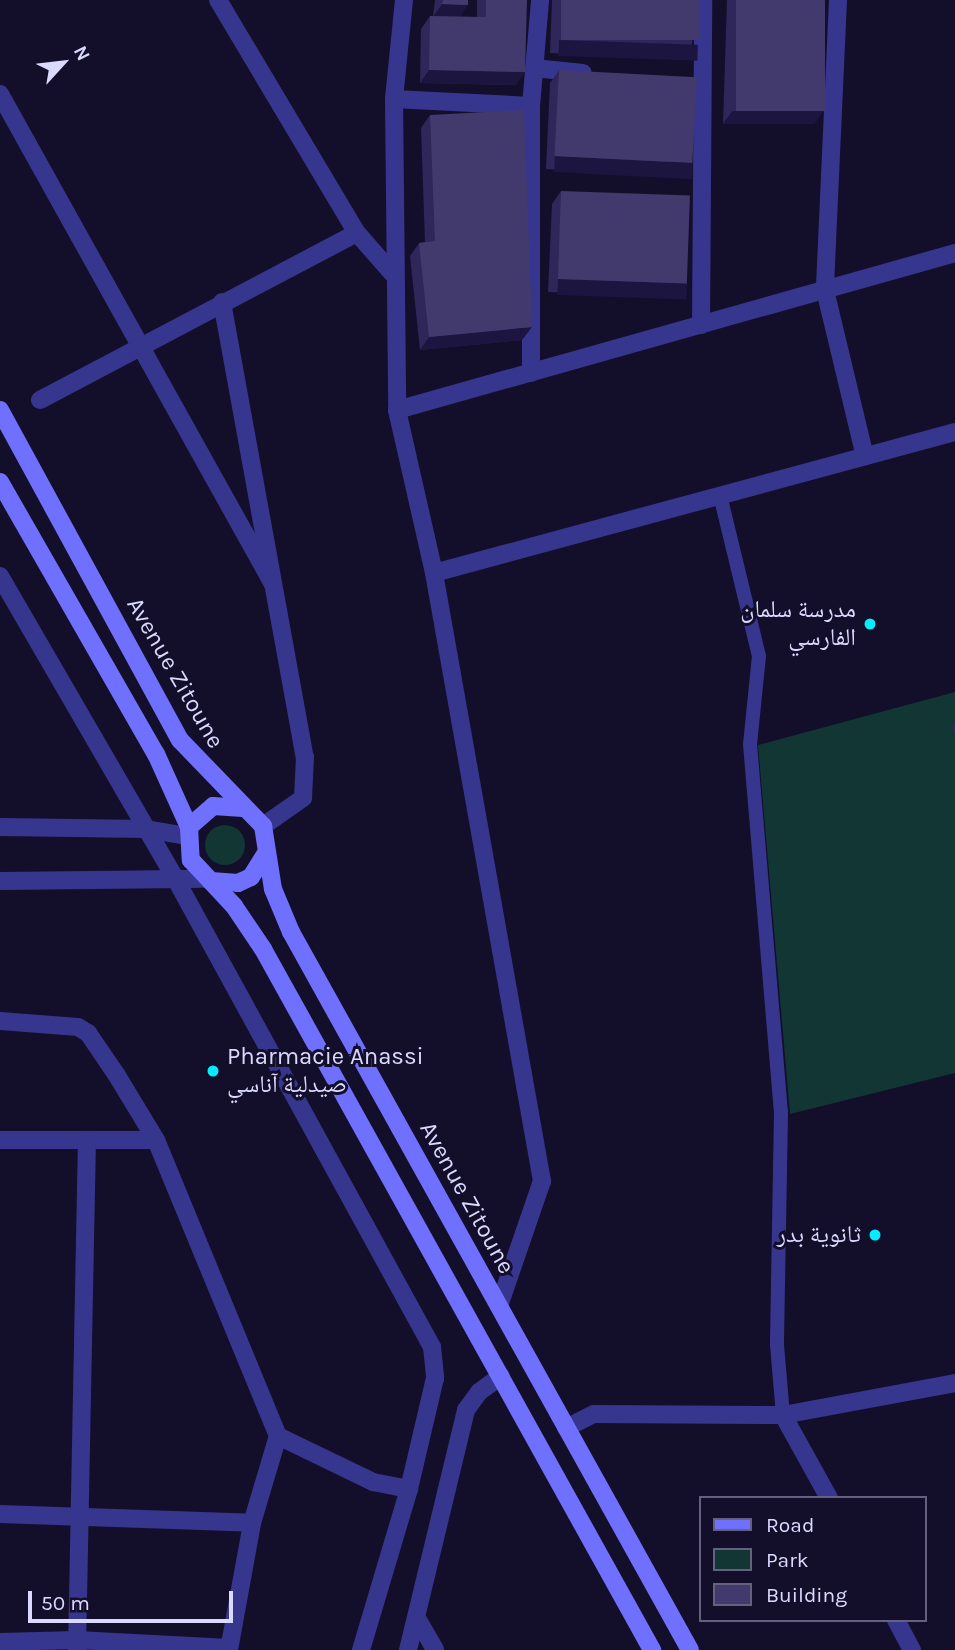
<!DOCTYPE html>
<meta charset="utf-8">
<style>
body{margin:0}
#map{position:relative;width:955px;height:1650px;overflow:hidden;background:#130f2b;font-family:Karla,"Noto Naskh Arabic",sans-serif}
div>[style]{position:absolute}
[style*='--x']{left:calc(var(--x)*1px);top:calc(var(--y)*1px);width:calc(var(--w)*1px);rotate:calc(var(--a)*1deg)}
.green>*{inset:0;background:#113634}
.round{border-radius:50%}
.service>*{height:14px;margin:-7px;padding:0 7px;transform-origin:7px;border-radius:7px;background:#37368e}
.minor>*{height:18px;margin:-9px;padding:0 9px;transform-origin:9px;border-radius:9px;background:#37368e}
.secondary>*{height:18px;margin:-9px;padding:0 9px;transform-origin:9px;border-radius:9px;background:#7070ff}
.wall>*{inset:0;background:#2f265a}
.shaded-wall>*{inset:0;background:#1c1540;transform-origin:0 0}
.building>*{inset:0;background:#423a6c;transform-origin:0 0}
.dots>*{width:19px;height:19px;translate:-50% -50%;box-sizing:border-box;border:4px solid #130f2b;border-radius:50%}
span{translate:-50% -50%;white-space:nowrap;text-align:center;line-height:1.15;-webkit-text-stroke:6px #130f2b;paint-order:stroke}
.poi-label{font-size:24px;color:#dcd9ff}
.right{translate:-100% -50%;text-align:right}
.left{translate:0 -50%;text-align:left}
.street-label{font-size:24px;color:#dcd9ff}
.legend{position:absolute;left:699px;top:1496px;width:228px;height:126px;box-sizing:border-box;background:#130f2b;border:2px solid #636080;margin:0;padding:9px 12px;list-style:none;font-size:21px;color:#dcd9ff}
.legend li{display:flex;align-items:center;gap:14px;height:35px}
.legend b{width:35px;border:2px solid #636080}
.north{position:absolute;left:28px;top:28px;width:70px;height:70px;-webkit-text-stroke:5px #130f2b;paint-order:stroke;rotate:63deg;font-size:19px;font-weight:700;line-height:28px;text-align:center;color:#dcd9ff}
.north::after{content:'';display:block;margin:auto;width:24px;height:32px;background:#dcd9ff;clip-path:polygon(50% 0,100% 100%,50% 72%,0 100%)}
.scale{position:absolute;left:28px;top:1591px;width:205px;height:32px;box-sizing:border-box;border:4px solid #dcd9ff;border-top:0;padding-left:9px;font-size:21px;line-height:24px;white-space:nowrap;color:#dcd9ff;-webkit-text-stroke:5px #130f2b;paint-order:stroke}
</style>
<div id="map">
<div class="green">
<div style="clip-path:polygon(955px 692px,955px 1073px,790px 1114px,758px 745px)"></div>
<div class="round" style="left:205px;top:825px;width:40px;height:40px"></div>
</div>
<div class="service">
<div style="--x:720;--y:495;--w:166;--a:76.4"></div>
<div style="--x:759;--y:656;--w:88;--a:95.8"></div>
<div style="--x:750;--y:744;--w:369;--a:85.2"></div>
<div style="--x:781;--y:1112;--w:233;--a:91"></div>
<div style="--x:777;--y:1345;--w:70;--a:85.1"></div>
</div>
<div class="minor">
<div style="--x:218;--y:0;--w:271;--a:59.2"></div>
<div style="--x:357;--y:233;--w:53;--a:48.8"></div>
<div style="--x:404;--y:0;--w:100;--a:95.8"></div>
<div style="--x:394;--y:99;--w:311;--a:89.4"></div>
<div style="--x:397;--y:410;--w:167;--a:77.2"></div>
<div style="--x:434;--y:573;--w:618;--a:79.93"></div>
<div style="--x:542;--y:1181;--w:132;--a:109"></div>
<div style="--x:838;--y:0;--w:290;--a:92.6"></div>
<div style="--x:825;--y:290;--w:171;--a:76.5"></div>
<div style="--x:534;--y:68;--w:49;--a:5.8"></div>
<div style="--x:0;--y:94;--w:561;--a:60.88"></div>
<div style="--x:394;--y:99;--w:137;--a:2.9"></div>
<div style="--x:222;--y:302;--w:463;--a:79.7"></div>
<div style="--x:305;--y:757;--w:41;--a:92.8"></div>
<div style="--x:303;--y:798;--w:49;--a:145"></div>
<div style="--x:701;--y:325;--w:325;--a:-89.6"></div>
<div style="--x:531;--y:373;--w:267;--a:-90"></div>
<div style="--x:531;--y:106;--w:106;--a:-85.1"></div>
<div style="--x:40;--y:400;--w:358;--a:-27.8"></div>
<div style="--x:397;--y:410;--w:580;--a:-15.71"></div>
<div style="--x:434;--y:573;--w:540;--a:-15.14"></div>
<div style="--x:0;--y:576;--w:349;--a:59.9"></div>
<div style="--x:175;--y:878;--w:535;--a:61.28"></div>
<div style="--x:432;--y:1347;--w:31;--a:84"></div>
<div style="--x:435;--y:1378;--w:114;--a:103.2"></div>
<div style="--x:409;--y:1489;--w:168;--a:106.6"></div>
<div style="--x:0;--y:827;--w:146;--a:0.8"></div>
<div style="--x:146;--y:829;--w:42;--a:9.7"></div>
<div style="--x:0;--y:881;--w:207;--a:-0.6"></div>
<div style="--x:0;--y:1021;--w:78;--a:4.4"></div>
<div style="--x:78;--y:1027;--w:12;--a:31"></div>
<div style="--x:88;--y:1033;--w:50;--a:55.7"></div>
<div style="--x:116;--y:1074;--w:77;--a:58.8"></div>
<div style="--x:156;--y:1140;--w:320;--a:67.6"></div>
<div style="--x:278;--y:1436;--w:106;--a:25.8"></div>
<div style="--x:373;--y:1482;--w:37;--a:11"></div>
<div style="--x:0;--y:1140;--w:156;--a:0"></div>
<div style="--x:783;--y:1415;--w:95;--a:61"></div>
<div style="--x:566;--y:1428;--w:31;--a:-27"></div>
<div style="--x:594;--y:1414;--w:189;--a:0.3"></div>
<div style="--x:783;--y:1415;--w:175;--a:-10.5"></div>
<div style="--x:0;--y:1514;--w:252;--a:2"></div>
<div style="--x:418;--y:1620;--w:34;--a:60"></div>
<div style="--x:896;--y:1620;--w:34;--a:62"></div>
<div style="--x:0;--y:1642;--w:77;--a:-1.5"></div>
<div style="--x:77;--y:1640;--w:152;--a:3"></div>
<div style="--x:77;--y:1650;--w:510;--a:-88.88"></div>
<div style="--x:229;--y:1650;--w:129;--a:-79.7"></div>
<div style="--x:252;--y:1523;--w:91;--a:-73.4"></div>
<div style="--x:408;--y:1650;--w:247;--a:-76.4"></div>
<div style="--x:466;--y:1410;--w:22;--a:-54"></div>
<div style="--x:479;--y:1392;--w:27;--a:-36"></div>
</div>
<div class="secondary">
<div style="--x:0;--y:410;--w:376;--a:61.4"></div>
<div style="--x:180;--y:740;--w:120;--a:46"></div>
<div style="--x:263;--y:826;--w:64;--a:81"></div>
<div style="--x:273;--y:889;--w:47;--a:67.3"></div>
<div style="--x:291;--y:932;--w:821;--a:60.94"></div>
<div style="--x:0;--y:482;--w:314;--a:60.2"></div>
<div style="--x:156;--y:754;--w:80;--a:65.7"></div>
<div style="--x:189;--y:827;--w:33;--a:87"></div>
<div style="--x:191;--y:860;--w:63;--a:46.9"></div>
<div style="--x:234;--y:906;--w:52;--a:56"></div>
<div style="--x:263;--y:949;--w:802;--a:60.97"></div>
<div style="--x:189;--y:827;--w:32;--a:-41"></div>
<div style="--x:213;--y:806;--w:30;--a:4"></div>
<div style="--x:211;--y:881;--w:27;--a:4"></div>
<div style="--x:238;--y:883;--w:14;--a:-25"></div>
<div style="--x:251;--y:877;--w:28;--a:-58"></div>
</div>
<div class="wall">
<div style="clip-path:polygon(435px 0,468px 0,460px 17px,477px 17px,477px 0,527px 0,516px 85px,420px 83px,421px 29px,430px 16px,433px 16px)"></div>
<div style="clip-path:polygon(552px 0,700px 0,689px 59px,550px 53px)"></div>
<div style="clip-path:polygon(727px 0,825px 0,823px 111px,814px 124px,723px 124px)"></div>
<div style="clip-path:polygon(559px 70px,684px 177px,546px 169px,550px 83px)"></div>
<div style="clip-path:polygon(430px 115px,522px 340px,420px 350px,410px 256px,419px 243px,425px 242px,421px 128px)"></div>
<div style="clip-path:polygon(561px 191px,687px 284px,678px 297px,548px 292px,552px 204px)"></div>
<div style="clip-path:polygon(955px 722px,955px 737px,952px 726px)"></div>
</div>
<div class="shaded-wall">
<div style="clip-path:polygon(442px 4px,468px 5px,459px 18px,433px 17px)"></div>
<div style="left:559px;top:40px;width:139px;height:16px;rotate:2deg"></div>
<div style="clip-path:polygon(429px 70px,525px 72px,516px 85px,420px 83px)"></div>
<div style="clip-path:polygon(732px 111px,823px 111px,814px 124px,723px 124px)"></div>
<div style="left:555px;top:156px;width:138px;height:16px;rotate:3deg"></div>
<div style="left:558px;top:279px;width:129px;height:16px;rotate:2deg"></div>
<div style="clip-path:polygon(532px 327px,522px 340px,420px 350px,429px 337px)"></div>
</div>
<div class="building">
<div style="clip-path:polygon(443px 0,468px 0,468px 5px,442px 4px)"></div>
<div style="clip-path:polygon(486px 0,527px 0,525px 72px,429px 70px,430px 16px,486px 17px)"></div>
<div style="left:561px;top:0;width:139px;height:40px"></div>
<div style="left:736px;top:0;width:89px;height:111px"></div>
<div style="left:559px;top:70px;width:138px;height:86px;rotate:3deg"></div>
<div style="clip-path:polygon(524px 110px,532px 327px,429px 337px,419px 243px,435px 241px,430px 115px)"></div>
<div style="left:561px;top:191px;width:129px;height:88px;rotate:2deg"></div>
</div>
<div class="dots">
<div style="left:870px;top:624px;background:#05ecff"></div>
<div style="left:213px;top:1071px;background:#05ecff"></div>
<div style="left:875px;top:1235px;background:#05ecff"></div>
</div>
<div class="poi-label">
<span class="right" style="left:856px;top:624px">مدرسة سلمان<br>الفارسي</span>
<span class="left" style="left:227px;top:1071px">Pharmacie Anassi<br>صيدلية آناسي</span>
<span class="right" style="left:861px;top:1235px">ثانوية بدر</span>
</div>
<div class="street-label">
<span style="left:175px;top:673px;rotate:60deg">Avenue Zitoune</span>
<span style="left:467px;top:1198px;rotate:61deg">Avenue Zitoune</span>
</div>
<ul class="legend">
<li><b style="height:9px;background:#7070ff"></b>Road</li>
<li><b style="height:19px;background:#113634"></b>Park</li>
<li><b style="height:19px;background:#423a6c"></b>Building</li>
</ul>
<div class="north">N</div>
<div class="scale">50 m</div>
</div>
